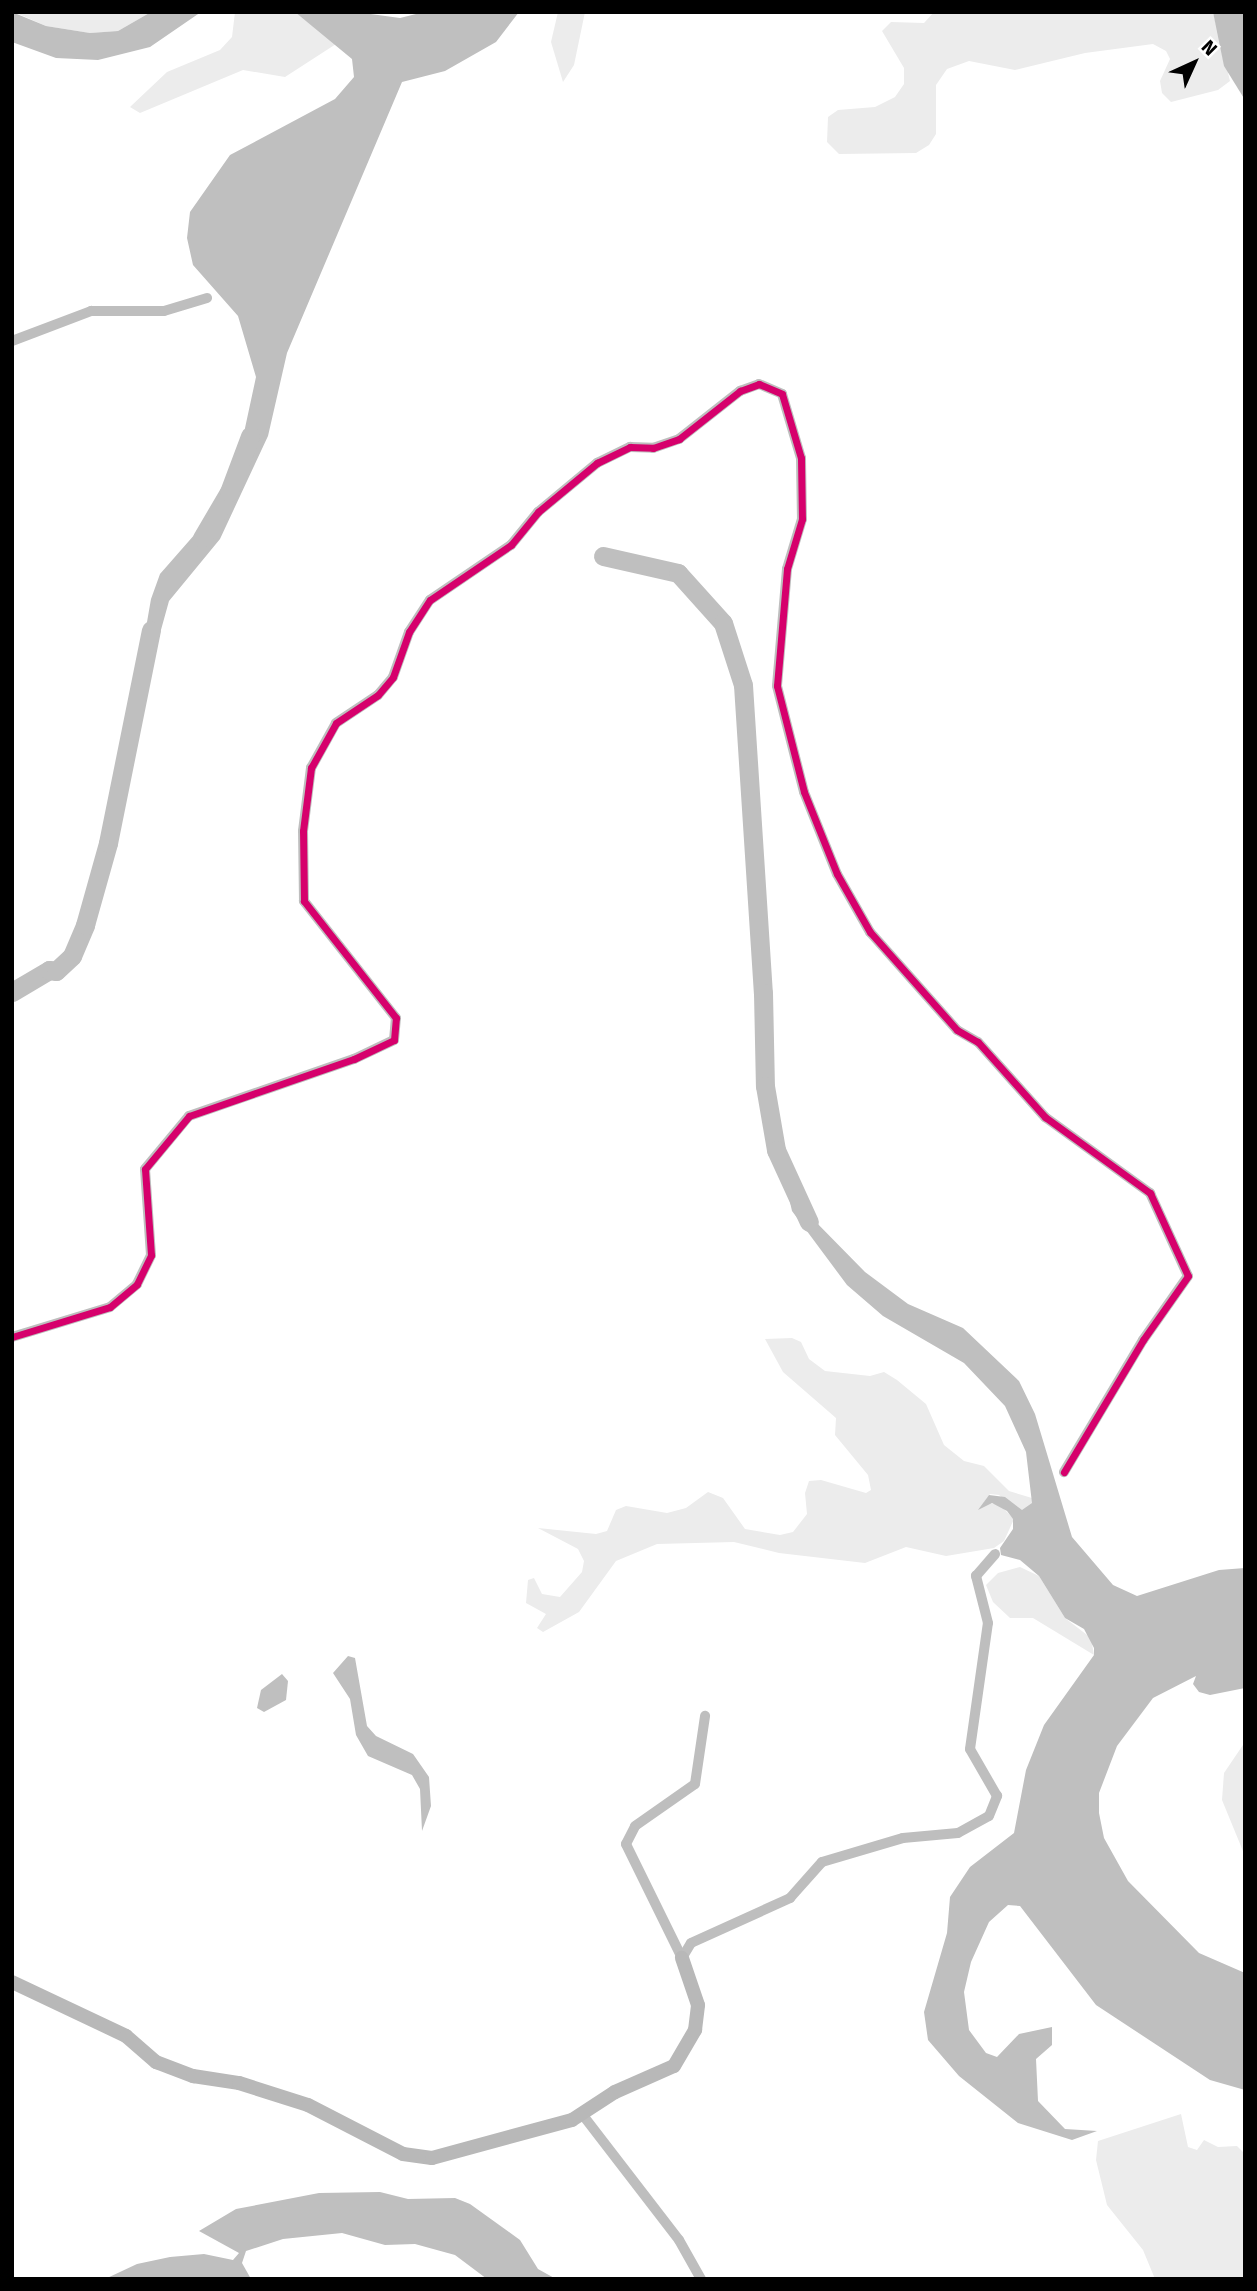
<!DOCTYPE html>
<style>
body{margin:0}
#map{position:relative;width:1257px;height:2291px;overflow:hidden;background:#fff;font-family:"Fira Sans",sans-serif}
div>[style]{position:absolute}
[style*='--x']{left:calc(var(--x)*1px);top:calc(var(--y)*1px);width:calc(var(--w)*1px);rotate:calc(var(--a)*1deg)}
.green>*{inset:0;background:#ececec}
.water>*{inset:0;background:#bfbfbf}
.river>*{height:19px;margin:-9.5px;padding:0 9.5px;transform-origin:9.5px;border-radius:9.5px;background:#bfbfbf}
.street>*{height:10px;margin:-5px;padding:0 5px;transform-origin:5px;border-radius:5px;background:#bebebe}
.secondary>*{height:14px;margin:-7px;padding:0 7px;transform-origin:7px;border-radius:7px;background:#b8b8b8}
.cycleway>*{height:7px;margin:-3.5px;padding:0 3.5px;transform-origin:3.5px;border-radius:3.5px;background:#d6006c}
span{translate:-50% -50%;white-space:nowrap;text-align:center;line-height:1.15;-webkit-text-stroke:5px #fff;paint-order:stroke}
.frame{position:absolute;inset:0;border:14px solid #000;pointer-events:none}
.north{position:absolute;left:1159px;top:28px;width:70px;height:70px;-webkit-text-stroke:5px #fff;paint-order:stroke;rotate:45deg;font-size:19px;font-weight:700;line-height:28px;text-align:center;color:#000}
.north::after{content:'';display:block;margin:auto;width:24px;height:32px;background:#000;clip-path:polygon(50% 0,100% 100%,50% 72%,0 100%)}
</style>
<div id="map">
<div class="green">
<div style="clip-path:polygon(14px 12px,151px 12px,118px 31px,90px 33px,46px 26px)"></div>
<div style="clip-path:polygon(235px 12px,295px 12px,336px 44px,285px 77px,243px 70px,140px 113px,130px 107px,167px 72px,220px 50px,232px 37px)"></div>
<div style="clip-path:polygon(558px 12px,585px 12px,574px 65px,563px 82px,551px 42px)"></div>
<div style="clip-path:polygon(934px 12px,1213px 12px,1230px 81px,1218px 90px,1171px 102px,1162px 93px,1160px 81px,1170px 59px,1166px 51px,1153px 44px,1085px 53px,1015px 70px,969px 61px,947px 69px,936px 85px,936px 134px,929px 145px,916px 153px,839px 154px,827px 142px,828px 117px,838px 110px,875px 107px,895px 97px,904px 84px,904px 68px,882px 31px,891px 22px,924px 23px)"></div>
<div style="clip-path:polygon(792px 1338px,801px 1342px,809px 1359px,825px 1371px,870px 1376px,884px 1372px,897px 1380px,926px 1404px,944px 1445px,964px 1461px,984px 1466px,1009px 1491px,1032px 1498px,1032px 1506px,1020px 1513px,999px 1495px,990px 1494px,984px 1502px,1000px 1505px,1014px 1519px,1004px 1541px,994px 1548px,946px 1556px,906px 1547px,865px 1563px,779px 1553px,734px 1542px,657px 1544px,616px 1561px,579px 1612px,543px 1632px,537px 1628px,546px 1614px,526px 1603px,528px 1580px,534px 1578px,542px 1594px,560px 1597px,582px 1572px,584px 1561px,578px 1549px,538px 1528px,596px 1534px,607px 1531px,616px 1510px,626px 1506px,667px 1513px,686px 1508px,708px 1492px,723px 1498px,745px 1529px,780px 1535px,793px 1532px,807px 1514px,805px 1493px,809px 1481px,821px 1480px,866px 1493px,871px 1490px,868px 1475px,835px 1435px,836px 1418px,783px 1372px,765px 1339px)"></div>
<div style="clip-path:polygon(1020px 1567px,1039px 1576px,1065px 1618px,1091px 1638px,1094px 1655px,1033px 1618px,1010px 1618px,993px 1602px,986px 1585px,998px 1573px)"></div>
<div style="clip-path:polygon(1245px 1742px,1245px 1856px,1222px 1800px,1224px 1773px)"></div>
<div style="clip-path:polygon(1181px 2114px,1188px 2147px,1197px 2150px,1204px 2140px,1218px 2147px,1237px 2146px,1245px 2154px,1245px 2279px,1155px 2279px,1143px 2250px,1107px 2205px,1096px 2160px,1098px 2141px)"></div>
</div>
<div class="water">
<div style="clip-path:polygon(12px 12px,46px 26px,90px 33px,118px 31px,151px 12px,201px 12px,150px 47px,98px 60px,56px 58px,12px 42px)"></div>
<div style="clip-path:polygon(295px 12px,356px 12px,400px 18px,424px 12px,519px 12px,496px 42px,445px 71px,402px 82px,287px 353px,268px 436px,220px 539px,169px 601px,151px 666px,143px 645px,151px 599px,160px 574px,231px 493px,256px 377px,238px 316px,193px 265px,187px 238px,190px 212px,230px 155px,335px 99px,354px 77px,352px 59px)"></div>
<div style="clip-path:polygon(1213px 12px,1245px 12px,1245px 100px,1224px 66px)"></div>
<div style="clip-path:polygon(785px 1180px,810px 1216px,865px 1272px,908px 1304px,963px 1328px,1019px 1381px,1035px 1414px,1072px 1537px,1113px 1585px,1137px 1596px,1219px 1570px,1245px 1568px,1245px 1688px,1210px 1695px,1199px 1692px,1193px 1684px,1196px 1676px,1153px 1698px,1117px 1746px,1099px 1793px,1099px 1813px,1104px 1838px,1128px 1881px,1199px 1953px,1245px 1973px,1245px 2090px,1210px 2080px,1096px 2005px,1020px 1906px,1008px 1905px,989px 1922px,971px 1962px,964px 1992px,969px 2030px,986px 2053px,997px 2057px,1019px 2034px,1052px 2027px,1052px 2045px,1036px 2059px,1038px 2101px,1065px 2129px,1097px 2131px,1072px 2140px,1018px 2123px,959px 2076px,928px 2040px,924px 2012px,947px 1933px,950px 1897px,970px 1867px,1014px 1833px,1026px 1770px,1044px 1725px,1094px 1655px,1094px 1648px,1084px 1629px,1065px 1618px,1039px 1576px,1020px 1560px,1001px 1555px,1000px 1548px,1013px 1529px,1013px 1519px,1007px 1511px,992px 1503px,978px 1510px,989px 1495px,1005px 1497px,1022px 1510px,1032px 1503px,1026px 1452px,1005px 1406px,964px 1363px,883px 1316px,847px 1285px,792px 1211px)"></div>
<div style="clip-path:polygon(348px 1656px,355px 1658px,367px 1726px,376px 1736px,413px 1754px,429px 1777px,431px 1806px,422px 1831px,420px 1789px,412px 1775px,368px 1756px,356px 1735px,350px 1699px,333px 1673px)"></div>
<div style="clip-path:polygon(282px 1674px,288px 1681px,286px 1700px,264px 1712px,257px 1708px,261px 1690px)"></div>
<div style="clip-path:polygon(380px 2192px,408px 2199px,455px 2198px,470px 2204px,520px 2240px,538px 2269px,556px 2279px,487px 2279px,455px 2255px,415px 2244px,385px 2245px,342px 2233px,283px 2239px,246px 2251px,242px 2263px,251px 2279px,105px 2279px,137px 2264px,170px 2257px,204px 2254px,233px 2260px,239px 2253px,199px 2231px,236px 2209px,319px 2193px)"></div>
</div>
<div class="river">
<div style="--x:202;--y:538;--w:53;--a:-59.6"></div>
<div style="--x:229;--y:492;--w:60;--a:-69.4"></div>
<div style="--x:603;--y:556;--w:77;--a:12.8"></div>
<div style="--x:678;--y:573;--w:67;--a:48"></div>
<div style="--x:723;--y:623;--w:65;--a:72.1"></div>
<div style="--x:743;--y:685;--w:309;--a:86.3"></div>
<div style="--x:763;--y:993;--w:93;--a:88.8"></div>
<div style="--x:765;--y:1086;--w:65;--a:80.2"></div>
<div style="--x:776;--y:1150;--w:79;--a:65.4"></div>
<div style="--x:12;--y:992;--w:43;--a:-30.7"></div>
<div style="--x:49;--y:970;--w:7;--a:8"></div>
<div style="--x:56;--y:971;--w:22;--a:-43"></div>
<div style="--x:72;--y:956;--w:34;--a:-67"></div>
<div style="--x:85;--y:925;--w:85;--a:-74.3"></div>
<div style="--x:108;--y:843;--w:217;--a:-78.6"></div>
</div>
<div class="street">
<div style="--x:12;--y:341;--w:85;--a:-20.8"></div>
<div style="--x:91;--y:311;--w:73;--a:0"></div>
<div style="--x:164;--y:311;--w:45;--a:-16.8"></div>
<div style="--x:12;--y:1337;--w:102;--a:-17"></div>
<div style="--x:110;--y:1307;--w:35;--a:-40"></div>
<div style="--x:137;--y:1284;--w:32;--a:-64"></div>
<div style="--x:151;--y:1255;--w:86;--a:-94"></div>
<div style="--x:145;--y:1169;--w:69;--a:-50.3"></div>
<div style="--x:189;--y:1116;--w:175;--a:-19.1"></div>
<div style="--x:354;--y:1059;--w:44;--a:-25.4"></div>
<div style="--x:394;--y:1040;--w:22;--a:-85"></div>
<div style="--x:396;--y:1018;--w:149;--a:-128.2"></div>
<div style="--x:304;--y:901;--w:70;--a:-90.8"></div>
<div style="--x:303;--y:831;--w:64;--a:-82.8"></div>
<div style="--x:311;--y:768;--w:51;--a:-60.9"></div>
<div style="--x:336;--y:723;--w:50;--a:-33.7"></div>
<div style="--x:378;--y:695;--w:23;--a:-50"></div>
<div style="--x:393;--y:677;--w:48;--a:-70.4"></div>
<div style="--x:409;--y:632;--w:38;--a:-57"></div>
<div style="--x:430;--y:600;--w:98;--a:-34.2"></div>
<div style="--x:511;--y:545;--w:43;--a:-50.7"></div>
<div style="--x:538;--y:512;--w:77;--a:-39.7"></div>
<div style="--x:597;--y:463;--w:37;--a:-26"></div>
<div style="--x:630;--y:447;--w:23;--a:2"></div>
<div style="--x:653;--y:448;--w:28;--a:-19"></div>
<div style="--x:679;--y:439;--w:78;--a:-38.2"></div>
<div style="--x:740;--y:391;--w:20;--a:-20"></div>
<div style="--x:759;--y:384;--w:25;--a:23"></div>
<div style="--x:782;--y:394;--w:67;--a:73.5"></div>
<div style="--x:801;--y:458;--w:61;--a:89.1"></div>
<div style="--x:802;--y:519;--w:52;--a:106.7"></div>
<div style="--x:787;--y:569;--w:117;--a:94.9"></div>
<div style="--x:777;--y:686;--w:109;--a:75.7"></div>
<div style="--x:804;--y:792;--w:88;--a:68.1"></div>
<div style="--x:837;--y:874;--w:67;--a:60.4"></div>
<div style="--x:870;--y:932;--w:131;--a:48.4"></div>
<div style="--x:957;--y:1030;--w:24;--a:30"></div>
<div style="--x:978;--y:1042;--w:101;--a:48.2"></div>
<div style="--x:1045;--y:1117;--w:130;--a:35.9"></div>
<div style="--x:1150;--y:1193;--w:91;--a:65.4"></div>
<div style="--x:1188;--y:1276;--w:78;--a:125.1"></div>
<div style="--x:1143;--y:1340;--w:154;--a:120.9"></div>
<div style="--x:682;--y:1958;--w:17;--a:-59"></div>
<div style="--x:691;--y:1943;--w:109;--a:-24.4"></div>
<div style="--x:790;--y:1898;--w:48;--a:-48.4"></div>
<div style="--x:822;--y:1862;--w:84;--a:-16.5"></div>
<div style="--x:903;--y:1838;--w:55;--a:-5.2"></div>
<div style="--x:958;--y:1833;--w:35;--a:-29"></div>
<div style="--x:989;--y:1816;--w:22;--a:-68"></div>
<div style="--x:997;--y:1796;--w:54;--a:-119.9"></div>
<div style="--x:970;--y:1749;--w:127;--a:-81.9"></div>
<div style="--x:988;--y:1623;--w:49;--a:-104.3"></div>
<div style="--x:976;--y:1576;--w:29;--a:-49"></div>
<div style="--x:682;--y:1958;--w:127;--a:-116.2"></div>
<div style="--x:626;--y:1844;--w:20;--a:-63"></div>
<div style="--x:635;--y:1826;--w:73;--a:-35"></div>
<div style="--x:695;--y:1784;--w:69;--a:-81.6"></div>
<div style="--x:582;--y:2114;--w:159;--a:52.4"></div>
<div style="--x:679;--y:2240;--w:45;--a:60.6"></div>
</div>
<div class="secondary">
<div style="--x:12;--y:1982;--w:126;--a:25.3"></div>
<div style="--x:126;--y:2036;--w:40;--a:41"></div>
<div style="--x:156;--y:2062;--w:40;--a:21"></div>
<div style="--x:193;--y:2076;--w:47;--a:8.7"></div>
<div style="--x:239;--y:2083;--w:72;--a:17.7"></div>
<div style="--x:308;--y:2105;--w:107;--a:27.3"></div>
<div style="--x:403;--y:2154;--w:29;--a:8"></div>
<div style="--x:432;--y:2158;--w:145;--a:-15.2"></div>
<div style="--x:572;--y:2120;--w:51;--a:-33.1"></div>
<div style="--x:615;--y:2092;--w:64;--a:-23.8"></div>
<div style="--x:674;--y:2066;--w:42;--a:-59.7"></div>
<div style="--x:695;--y:2030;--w:25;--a:-83"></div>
<div style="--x:698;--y:2005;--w:50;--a:-108.8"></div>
</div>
<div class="cycleway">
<div style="--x:12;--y:1337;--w:102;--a:-17"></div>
<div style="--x:110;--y:1307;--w:35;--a:-40"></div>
<div style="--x:137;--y:1284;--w:32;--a:-64"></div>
<div style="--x:151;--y:1255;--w:86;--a:-94"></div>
<div style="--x:145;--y:1169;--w:69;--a:-50.3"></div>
<div style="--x:189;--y:1116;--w:175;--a:-19.1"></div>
<div style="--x:354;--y:1059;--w:44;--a:-25.4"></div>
<div style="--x:394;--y:1040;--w:22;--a:-85"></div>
<div style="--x:396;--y:1018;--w:149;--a:-128.2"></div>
<div style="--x:304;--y:901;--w:70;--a:-90.8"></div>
<div style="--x:303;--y:831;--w:64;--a:-82.8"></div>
<div style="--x:311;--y:768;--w:51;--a:-60.9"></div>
<div style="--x:336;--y:723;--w:50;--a:-33.7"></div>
<div style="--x:378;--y:695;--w:23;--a:-50"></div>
<div style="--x:393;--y:677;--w:48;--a:-70.4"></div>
<div style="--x:409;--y:632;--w:38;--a:-57"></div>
<div style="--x:430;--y:600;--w:98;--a:-34.2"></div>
<div style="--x:511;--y:545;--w:43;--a:-50.7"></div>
<div style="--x:538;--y:512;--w:77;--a:-39.7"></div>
<div style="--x:597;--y:463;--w:37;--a:-26"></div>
<div style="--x:630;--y:447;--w:23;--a:2"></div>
<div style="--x:653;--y:448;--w:28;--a:-19"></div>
<div style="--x:679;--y:439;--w:78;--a:-38.2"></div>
<div style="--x:740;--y:391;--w:20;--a:-20"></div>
<div style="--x:759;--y:384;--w:25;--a:23"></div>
<div style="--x:782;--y:394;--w:67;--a:73.5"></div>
<div style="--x:801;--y:458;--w:61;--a:89.1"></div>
<div style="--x:802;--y:519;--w:52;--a:106.7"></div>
<div style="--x:787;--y:569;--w:117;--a:94.9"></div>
<div style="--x:777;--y:686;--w:109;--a:75.7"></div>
<div style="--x:804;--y:792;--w:88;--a:68.1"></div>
<div style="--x:837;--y:874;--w:67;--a:60.4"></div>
<div style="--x:870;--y:932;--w:131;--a:48.4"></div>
<div style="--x:957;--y:1030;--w:24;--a:30"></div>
<div style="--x:978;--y:1042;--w:101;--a:48.2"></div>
<div style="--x:1045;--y:1117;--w:130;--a:35.9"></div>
<div style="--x:1150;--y:1193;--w:91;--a:65.4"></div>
<div style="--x:1188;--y:1276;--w:78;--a:125.1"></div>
<div style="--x:1143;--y:1340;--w:154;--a:120.9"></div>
</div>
<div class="frame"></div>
<div class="north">N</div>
</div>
